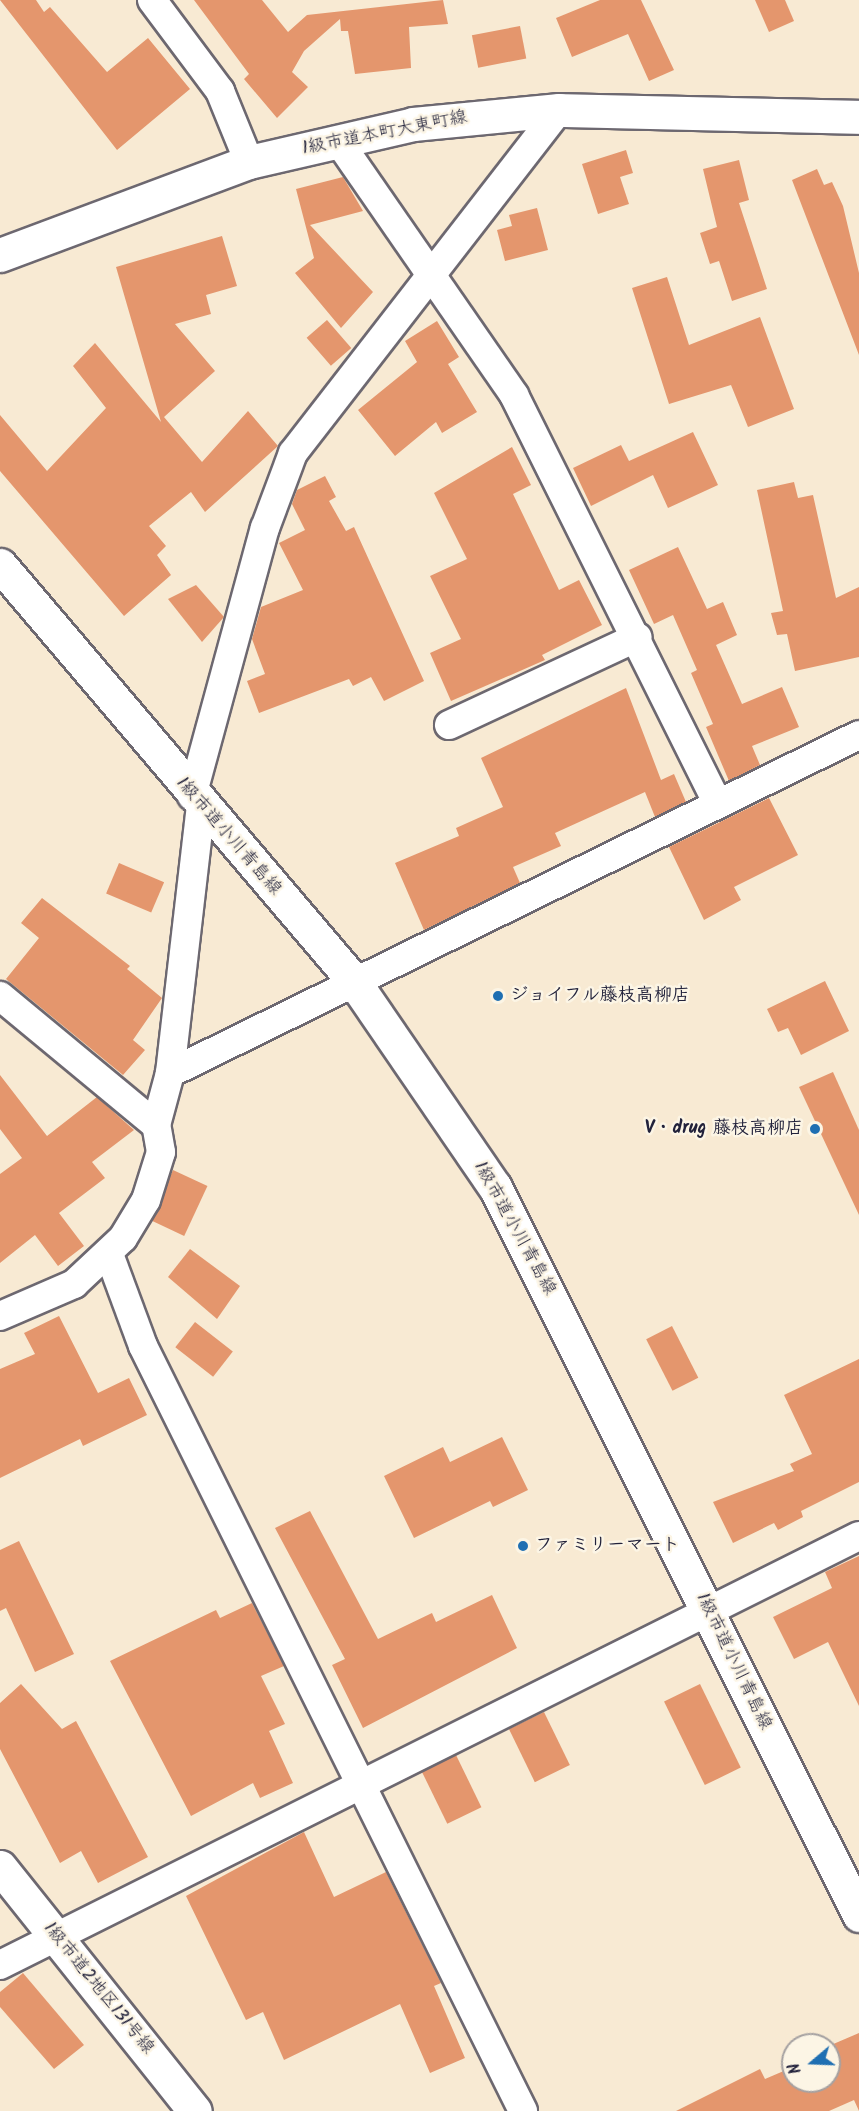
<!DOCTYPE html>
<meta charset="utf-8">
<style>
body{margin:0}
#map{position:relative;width:859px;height:2111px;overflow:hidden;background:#f8ead3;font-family:Kalam,"Klee One",sans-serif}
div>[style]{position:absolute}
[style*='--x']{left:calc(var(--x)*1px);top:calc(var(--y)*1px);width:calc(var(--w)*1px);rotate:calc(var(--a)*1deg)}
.building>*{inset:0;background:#e4966d;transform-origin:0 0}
.roads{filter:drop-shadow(2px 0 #6d6870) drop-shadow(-2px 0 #6d6870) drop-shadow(0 2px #6d6870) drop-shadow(0 -2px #6d6870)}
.street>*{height:28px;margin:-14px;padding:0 14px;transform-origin:14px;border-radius:14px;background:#fff}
.secondary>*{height:33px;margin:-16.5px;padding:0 16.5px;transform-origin:16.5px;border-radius:16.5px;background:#fff}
.dots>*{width:16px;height:16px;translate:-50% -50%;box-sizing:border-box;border:3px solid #fcf5e5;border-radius:50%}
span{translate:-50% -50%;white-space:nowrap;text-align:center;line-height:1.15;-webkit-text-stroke:5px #fcf5e5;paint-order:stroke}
.street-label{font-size:18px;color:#22223b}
.poi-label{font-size:18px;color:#22223b;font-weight:700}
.left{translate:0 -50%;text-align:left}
.right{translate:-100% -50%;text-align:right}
.north{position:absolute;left:781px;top:2033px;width:60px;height:60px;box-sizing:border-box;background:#fcf5e5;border:2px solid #a5a1a1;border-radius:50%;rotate:251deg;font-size:16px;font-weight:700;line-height:24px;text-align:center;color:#22223b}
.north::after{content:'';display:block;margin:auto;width:21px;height:27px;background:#1f6fb2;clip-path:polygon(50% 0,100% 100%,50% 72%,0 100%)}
</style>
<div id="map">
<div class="building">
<div style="clip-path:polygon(0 0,36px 0,44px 12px,50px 7px,107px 72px,148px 38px,190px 89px,117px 150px)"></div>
<div style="clip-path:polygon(194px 0,262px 0,288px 32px,307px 15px,443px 0,448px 24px,409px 27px,411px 68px,355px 74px,348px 31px,341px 31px,340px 19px,304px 51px,292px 72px,308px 87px,277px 118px,244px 79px,249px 74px)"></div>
<div style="clip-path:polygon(600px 0,641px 0,674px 70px,649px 81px,628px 34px,572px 57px,556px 18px)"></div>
<div style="clip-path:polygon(755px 0,785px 0,794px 21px,769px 32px)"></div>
<div style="left:520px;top:26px;width:33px;height:49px;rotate:79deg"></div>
<div style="clip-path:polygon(626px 150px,633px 173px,620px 177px,629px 204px,598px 214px,582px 164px)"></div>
<div style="clip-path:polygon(739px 160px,749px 200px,739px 203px,767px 289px,732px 301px,719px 261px,710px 264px,700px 233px,717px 227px,703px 169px)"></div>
<div style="clip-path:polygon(817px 169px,824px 185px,832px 182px,843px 206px,859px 273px,859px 355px,792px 180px)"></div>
<div style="clip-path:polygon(343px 177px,363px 211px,310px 225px,373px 292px,341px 328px,295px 273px,314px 258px,296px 189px)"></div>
<div style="clip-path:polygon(537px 208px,548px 250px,505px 261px,497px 230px,512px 226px,509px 215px)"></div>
<div style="clip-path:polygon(222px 236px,237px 286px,206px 295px,211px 314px,175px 324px,215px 371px,164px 417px,202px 462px,248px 411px,278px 446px,205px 512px,191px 492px,149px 526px,166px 546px,157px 555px,171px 575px,124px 616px,0 471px,0 415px,47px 471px,106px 408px,73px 366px,95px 343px,161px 422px,116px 267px)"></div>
<div style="clip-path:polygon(667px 277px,689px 345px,760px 317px,794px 409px,748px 427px,731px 385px,669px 404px,632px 288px)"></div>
<div style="left:327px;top:320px;width:37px;height:27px;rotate:49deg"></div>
<div style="clip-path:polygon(437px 321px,459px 357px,448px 364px,477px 412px,442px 433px,436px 422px,395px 456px,358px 410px,417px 362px,405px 341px)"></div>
<div style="clip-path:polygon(693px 432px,718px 485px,668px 508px,653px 475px,591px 506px,573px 468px,621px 445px,629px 461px)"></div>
<div style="clip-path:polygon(512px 447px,531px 485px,513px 494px,559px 590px,579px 580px,602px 625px,542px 655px,545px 660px,451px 701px,430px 653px,461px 639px,430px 576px,467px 559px,434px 493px)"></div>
<div style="clip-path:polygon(325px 476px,336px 497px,329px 501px,346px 531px,354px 527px,424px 681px,384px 701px,371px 677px,353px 686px,349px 679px,259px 713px,247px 681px,265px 674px,252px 639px,261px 607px,303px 590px,279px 543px,305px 530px,292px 504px,297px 490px)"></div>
<div style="clip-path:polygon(794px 482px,798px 498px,813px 495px,836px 598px,859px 587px,859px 657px,795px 671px,787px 634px,777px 635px,771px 613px,783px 611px,757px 490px)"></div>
<div style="clip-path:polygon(678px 547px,707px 609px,723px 602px,737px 635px,716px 645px,742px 704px,782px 687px,799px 727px,752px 746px,760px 765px,729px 781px,706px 727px,713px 724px,691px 673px,697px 670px,673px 615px,654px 624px,629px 570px)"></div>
<div style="clip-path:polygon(196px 585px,224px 617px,202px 642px,168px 599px)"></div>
<div style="clip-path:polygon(626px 688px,661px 780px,674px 774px,686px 802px,655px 817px,645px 792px,555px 833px,561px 846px,513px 867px,520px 883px,424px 930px,395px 863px,459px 836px,456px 828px,503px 807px,481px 758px)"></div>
<div style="clip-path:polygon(769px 798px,798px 855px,734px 887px,741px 900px,704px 920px,669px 847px)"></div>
<div style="left:119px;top:863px;width:49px;height:33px;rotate:23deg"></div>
<div style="clip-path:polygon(42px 898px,130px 966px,127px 969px,162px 998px,133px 1040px,145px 1050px,123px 1075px,6px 979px,39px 938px,21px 923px)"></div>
<div style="clip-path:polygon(825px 981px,849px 1031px,801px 1055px,788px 1028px,778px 1032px,767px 1009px)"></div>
<div style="clip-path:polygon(833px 1072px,859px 1130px,859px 1215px,799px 1087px)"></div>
<div style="clip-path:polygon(0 1075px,47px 1136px,97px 1097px,134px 1130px,92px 1162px,105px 1178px,59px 1213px,84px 1246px,58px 1266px,35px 1235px,0 1263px,0 1174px,22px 1158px,0 1129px)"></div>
<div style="left:173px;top:1170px;width:38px;height:55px;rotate:25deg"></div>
<div style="clip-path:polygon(190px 1249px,240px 1286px,217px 1319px,168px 1277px)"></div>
<div style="clip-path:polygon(59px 1316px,98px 1393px,129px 1378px,147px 1415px,83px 1446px,80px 1439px,0 1478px,0 1369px,35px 1354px,24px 1333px)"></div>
<div style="left:195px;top:1322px;width:48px;height:32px;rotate:38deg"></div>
<div style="left:672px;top:1326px;width:58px;height:29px;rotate:63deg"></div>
<div style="clip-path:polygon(859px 1359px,859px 1482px,801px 1511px,803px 1517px,778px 1530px,774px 1523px,733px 1543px,713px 1502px,794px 1471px,790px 1464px,812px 1454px,784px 1395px)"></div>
<div style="clip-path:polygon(502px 1437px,528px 1490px,493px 1507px,490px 1501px,414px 1538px,384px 1476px,443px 1447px,450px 1462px)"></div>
<div style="clip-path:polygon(310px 1511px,378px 1639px,432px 1613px,436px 1622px,492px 1595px,517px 1648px,363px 1728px,332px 1665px,345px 1659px,275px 1528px)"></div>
<div style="clip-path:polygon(19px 1541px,74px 1654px,35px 1672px,6px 1608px,0 1611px,0 1550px)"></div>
<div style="clip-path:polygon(859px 1556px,859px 1706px,828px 1642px,794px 1659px,773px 1617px,832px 1588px,825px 1572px)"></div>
<div style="clip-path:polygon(252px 1603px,284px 1666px,261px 1676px,285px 1724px,269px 1731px,293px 1783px,260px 1798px,253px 1783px,191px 1816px,110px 1661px,216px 1610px,220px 1618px)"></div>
<div style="clip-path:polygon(21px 1684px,62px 1729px,76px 1721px,148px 1857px,98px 1883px,81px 1851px,60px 1863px,0 1749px,0 1703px)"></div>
<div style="left:700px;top:1684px;width:93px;height:40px;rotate:64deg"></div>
<div style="left:544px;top:1712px;width:59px;height:39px;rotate:64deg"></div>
<div style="left:456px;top:1755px;width:58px;height:38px;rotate:64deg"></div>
<div style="clip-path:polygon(304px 1832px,334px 1897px,386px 1872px,441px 1983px,434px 1986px,465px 2058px,430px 2073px,400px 2004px,284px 2060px,263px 2012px,246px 2020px,186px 1896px)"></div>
<div style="clip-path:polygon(23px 1973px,84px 2045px,54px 2069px,0 2007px,0 1992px)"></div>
<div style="clip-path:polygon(859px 2033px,859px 2111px,854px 2100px,829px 2111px,676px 2111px,760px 2069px,765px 2079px,793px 2067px,793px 2081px,829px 2081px,831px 2045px)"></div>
</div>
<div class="roads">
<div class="street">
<div style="--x:152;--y:0;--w:114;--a:53.2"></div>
<div style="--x:220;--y:91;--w:77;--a:67.8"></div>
<div style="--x:339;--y:142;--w:308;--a:55.3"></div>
<div style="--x:514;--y:395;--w:457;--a:63.5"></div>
<div style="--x:449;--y:725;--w:208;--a:-25"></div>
<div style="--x:192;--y:796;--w:278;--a:-74.8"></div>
<div style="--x:265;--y:528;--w:80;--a:-69.5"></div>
<div style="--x:293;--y:453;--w:434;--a:-52.2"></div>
<div style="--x:0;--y:996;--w:202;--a:39.6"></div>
<div style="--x:170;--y:1073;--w:767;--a:-26.13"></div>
<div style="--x:109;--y:1254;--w:98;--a:69.7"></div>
<div style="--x:143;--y:1346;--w:854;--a:63.58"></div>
<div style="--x:0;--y:1316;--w:81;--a:-23.4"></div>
<div style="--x:74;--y:1284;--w:67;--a:-43.2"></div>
<div style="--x:123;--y:1238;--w:44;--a:-58.8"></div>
<div style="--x:146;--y:1200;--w:50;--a:-72.6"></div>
<div style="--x:161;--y:1152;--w:27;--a:-100"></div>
<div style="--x:156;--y:1125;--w:54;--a:-74.9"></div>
<div style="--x:170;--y:1073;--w:269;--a:-83.4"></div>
<div style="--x:0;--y:1965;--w:960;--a:-26.54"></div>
</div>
<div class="secondary">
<div style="--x:0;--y:255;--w:266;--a:-20.5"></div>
<div style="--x:249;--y:162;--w:168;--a:-13"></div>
<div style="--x:413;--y:124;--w:147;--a:-5.5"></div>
<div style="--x:559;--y:110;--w:300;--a:1.3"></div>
<div style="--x:0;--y:565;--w:545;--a:49.62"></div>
<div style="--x:353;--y:980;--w:251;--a:55.6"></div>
<div style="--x:495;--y:1187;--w:814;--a:63.43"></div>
<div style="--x:0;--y:1867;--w:312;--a:51.4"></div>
</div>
</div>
<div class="dots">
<div style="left:498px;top:996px;background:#1f6fb2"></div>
<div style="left:815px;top:1129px;background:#1f6fb2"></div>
<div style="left:523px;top:1546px;background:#1f6fb2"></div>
</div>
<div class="street-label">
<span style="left:385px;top:134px;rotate:-11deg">1級市道本町大東町線</span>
<span style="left:228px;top:837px;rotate:49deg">1級市道小川青島線</span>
<span style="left:514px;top:1229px;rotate:61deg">1級市道小川青島線</span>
<span style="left:733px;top:1662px;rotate:64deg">1級市道小川青島線</span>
<span style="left:98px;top:1989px;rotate:51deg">1級市道2地区131号線</span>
</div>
<div class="poi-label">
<span class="left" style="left:510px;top:996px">ジョイフル藤枝高柳店</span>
<span class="right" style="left:803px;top:1129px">V・drug 藤枝高柳店</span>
<span class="left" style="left:535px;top:1546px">ファミリーマート</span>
</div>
<div class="north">N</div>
</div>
